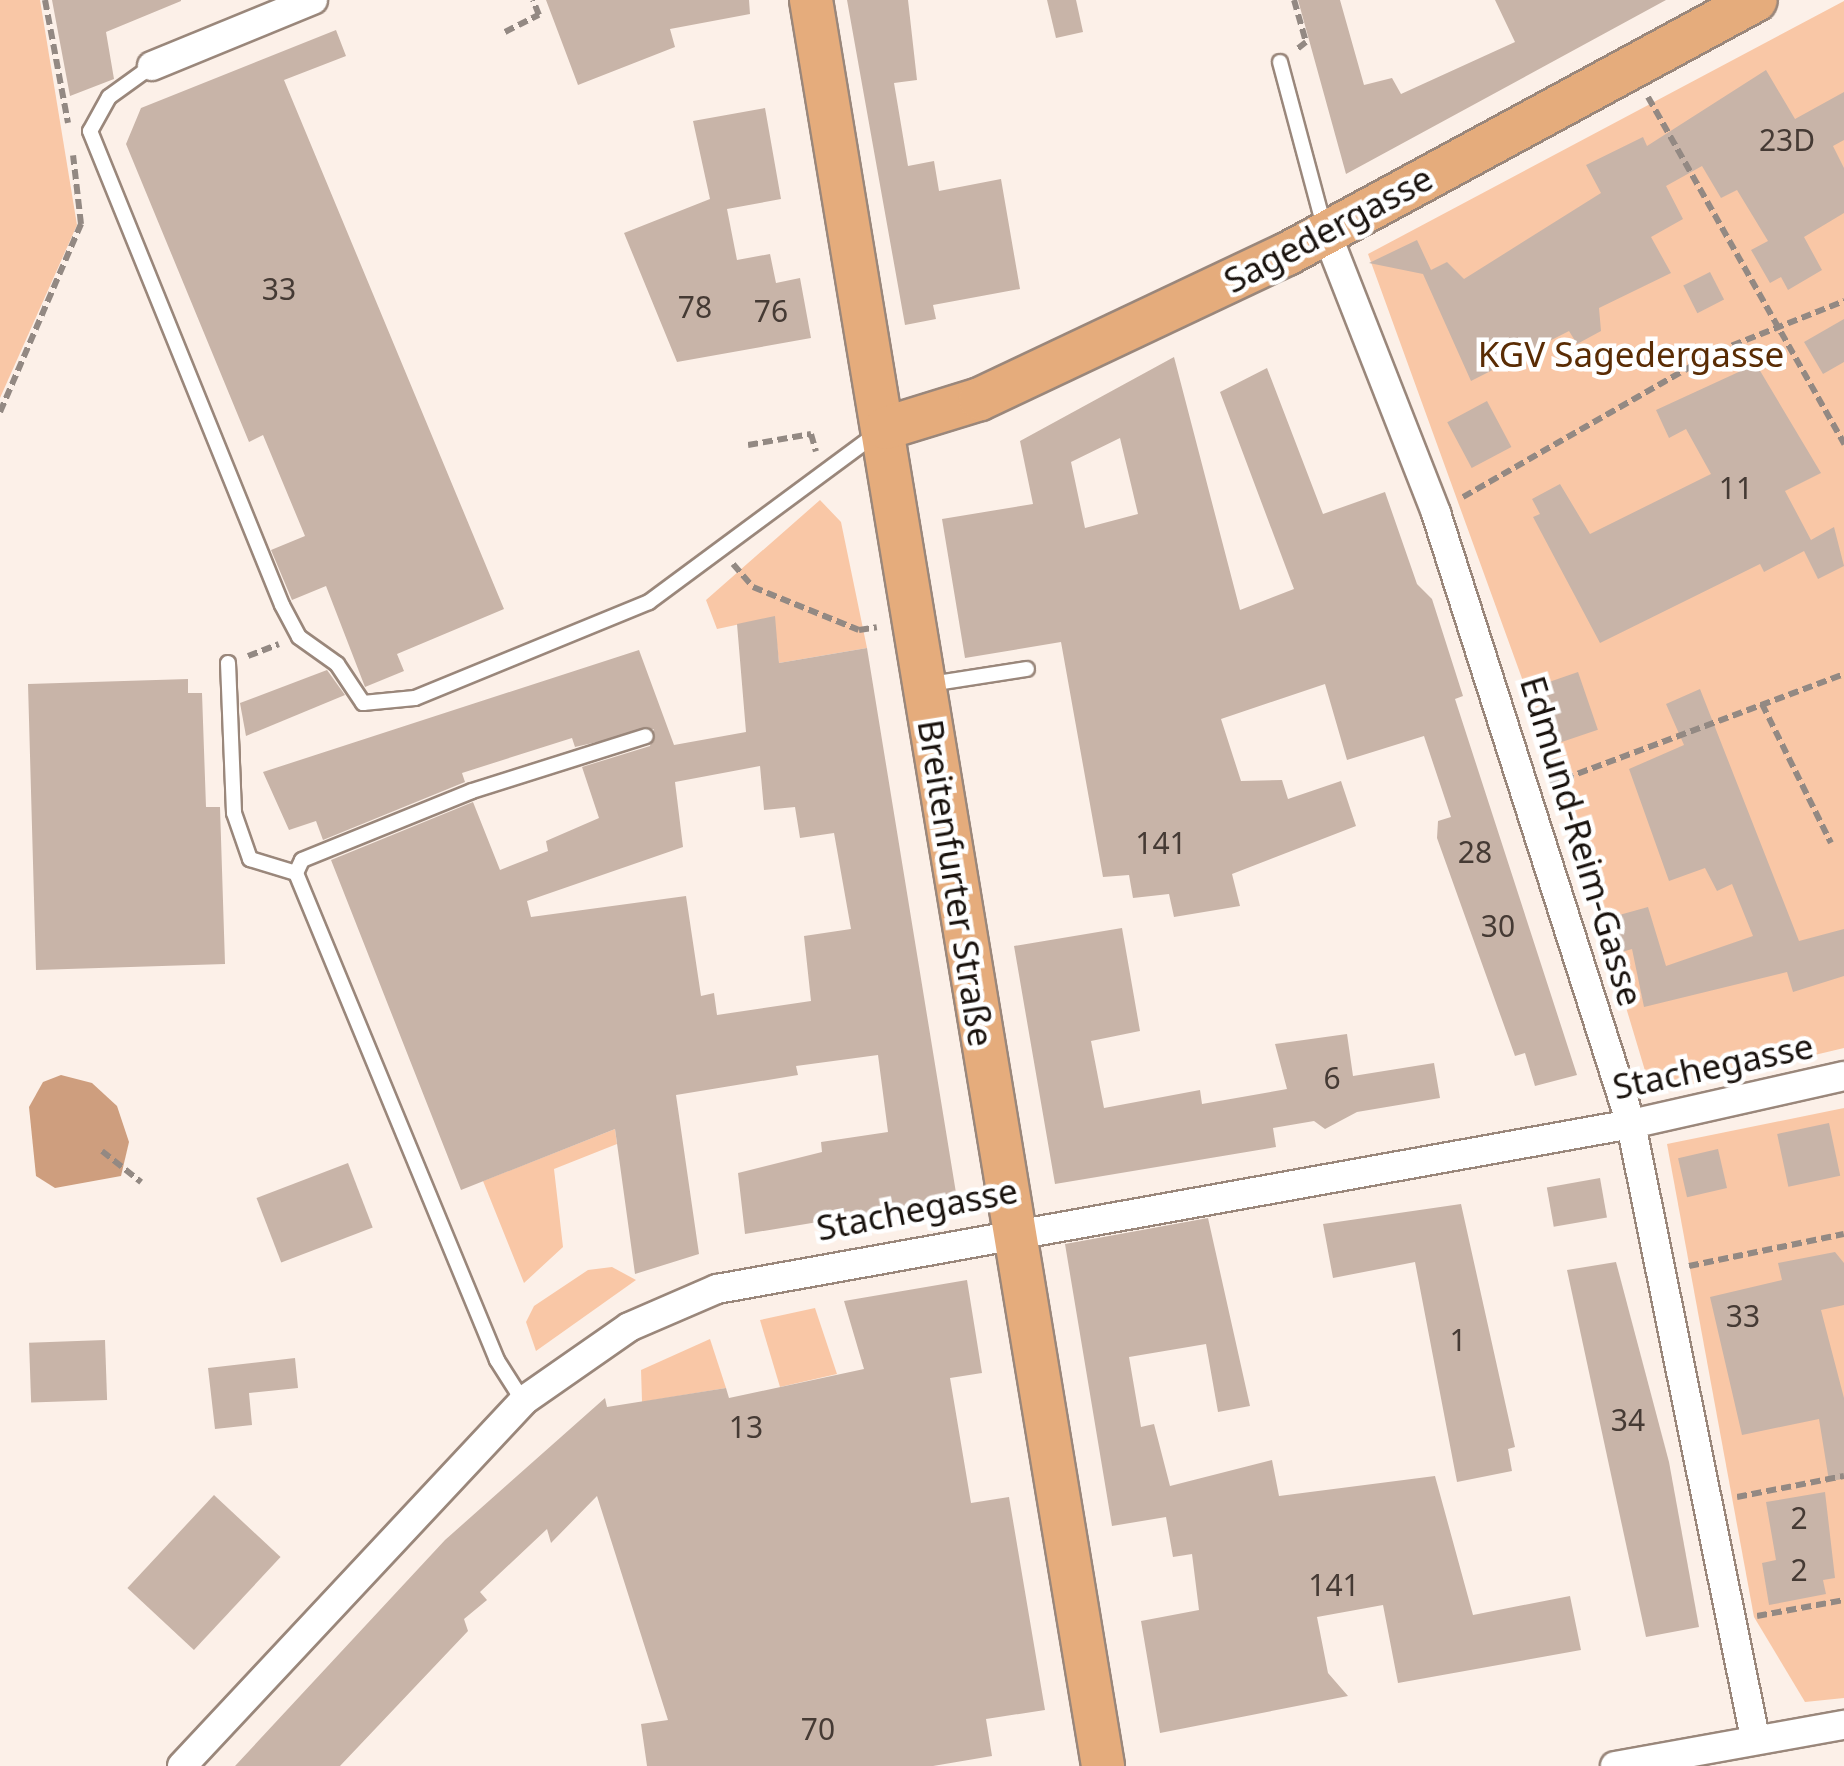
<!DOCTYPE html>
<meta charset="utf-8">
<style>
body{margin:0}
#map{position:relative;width:1844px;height:1766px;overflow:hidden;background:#fcf0e8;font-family:"Noto Sans",sans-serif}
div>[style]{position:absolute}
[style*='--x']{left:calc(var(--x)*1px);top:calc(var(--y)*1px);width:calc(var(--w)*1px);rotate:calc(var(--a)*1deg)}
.green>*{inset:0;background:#f9c7a6}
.water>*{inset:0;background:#ce9e7e}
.building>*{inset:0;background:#c8b4a8;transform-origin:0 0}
.path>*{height:6px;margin-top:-3px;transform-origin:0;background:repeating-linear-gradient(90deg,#938983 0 10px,transparent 0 15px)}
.roads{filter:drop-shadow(2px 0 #9a877b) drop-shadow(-2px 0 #9a877b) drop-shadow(0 2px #9a877b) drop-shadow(0 -2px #9a877b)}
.lane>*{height:14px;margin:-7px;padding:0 7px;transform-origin:7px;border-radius:7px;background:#fff}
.street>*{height:28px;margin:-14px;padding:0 14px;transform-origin:14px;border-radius:14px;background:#fff}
.primary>*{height:42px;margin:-21px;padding:0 21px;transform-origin:21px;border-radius:21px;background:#e5ac7c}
span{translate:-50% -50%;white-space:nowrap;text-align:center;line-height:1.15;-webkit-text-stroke:9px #fff;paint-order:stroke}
.number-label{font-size:30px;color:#453a34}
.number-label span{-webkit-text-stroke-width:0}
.street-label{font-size:35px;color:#19120d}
.park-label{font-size:35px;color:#5a2c04}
</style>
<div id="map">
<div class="green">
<div style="clip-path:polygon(0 0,40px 0,77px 225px,0 398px)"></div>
<div style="clip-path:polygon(1844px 1px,1844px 1048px,1652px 1094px,1553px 764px,1368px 254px)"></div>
<div style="clip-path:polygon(820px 500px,841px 522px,867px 648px,779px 663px,774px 617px,717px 629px,706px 600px)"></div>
<div style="clip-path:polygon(1844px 1108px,1844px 1698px,1805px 1702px,1754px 1617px,1667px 1144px)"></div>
<div style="clip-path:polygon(615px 1129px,617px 1144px,554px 1169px,563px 1247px,524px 1283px,483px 1181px)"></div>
<div style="clip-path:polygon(612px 1267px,636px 1280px,536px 1351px,526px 1322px,534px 1306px,588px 1270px)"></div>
<div style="clip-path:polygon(815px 1308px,837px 1374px,780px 1387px,760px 1320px)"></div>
<div style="clip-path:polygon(710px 1339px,726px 1388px,642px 1402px,641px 1370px)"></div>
</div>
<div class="water">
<div style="clip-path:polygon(61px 1075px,92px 1083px,117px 1106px,129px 1142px,121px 1176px,55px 1188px,36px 1176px,29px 1107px,43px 1082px)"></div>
</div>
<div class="building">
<div style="clip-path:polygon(52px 0,181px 0,181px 1px,106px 32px,114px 79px,70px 96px)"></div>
<div style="clip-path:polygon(546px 0,749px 0,750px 14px,670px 29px,675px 47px,578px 85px)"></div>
<div style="clip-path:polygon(847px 0,908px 0,917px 80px,894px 83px,908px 166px,934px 161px,939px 191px,1001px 179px,1020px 289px,933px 305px,936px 319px,905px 325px)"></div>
<div style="clip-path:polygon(1047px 0,1076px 0,1083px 32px,1056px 38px)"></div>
<div style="clip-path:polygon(1298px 0,1340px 0,1364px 85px,1392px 78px,1401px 94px,1515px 42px,1495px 0,1666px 0,1346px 174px)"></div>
<div style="clip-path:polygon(336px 30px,346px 56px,284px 80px,504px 609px,397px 654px,404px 671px,365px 687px,326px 586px,292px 600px,271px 550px,305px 536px,263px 435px,249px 442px,126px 144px,141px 108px)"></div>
<div style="clip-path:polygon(1766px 70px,1795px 119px,1844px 92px,1844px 140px,1833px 146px,1844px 168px,1844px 213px,1804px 237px,1822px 270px,1788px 290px,1781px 277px,1770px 283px,1751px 250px,1768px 241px,1737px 190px,1721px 198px,1702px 166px,1666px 186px,1683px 219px,1651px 237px,1671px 273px,1599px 308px,1601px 331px,1577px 344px,1569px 331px,1471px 381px,1423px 274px,1369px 263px,1417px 240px,1431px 270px,1447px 262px,1464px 279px,1601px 193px,1586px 165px,1643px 137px,1647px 146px)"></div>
<div style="clip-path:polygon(765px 108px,781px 199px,727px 209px,737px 260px,770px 254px,776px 283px,800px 278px,811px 338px,677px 362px,624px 233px,710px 199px,693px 121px)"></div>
<div style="left:1710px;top:272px;width:31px;height:30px;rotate:63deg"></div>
<div style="clip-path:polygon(1844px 319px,1844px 362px,1823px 374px,1804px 342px)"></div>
<div style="clip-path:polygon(evenodd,1174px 357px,1240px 610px,1294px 589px,1220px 392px,1267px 368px,1323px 514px,1385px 492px,1417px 584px,1432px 599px,1463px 696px,1455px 699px,1577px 1075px,1535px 1086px,1525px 1053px,1515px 1056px,1437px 838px,1438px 821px,1451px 817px,1424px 736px,1347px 760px,1325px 684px,1221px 719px,1241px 781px,1282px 780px,1288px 799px,1341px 781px,1356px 826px,1232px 874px,1240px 906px,1174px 917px,1169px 894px,1133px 898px,1129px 875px,1103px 877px,1061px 642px,965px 658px,942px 519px,1033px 504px,1020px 441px,1174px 357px,1120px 438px,1138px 514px,1085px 528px,1071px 462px,1120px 438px)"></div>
<div style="clip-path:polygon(1756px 364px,1821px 473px,1785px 491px,1811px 540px,1834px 527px,1844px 566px,1818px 579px,1804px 551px,1764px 572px,1760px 564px,1600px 643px,1533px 517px,1540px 514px,1532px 499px,1560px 484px,1590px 534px,1711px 474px,1686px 429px,1669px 438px,1656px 410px)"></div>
<div style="left:1487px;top:401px;width:52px;height:45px;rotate:62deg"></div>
<div style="clip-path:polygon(evenodd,775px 616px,779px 663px,867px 648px,957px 1199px,745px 1234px,738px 1173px,822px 1152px,821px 1142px,888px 1132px,878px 1055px,796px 1066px,798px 1075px,676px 1095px,699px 1254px,635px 1274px,615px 1129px,461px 1190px,331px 860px,473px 802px,500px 870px,548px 851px,546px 841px,599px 818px,582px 767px,650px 746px,654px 729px,575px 747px,572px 738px,462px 773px,465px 782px,323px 840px,316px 821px,289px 830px,263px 772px,639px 650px,674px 745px,746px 732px,737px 624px,775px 616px,760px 766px,764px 810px,795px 807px,800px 838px,834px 833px,851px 929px,804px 936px,811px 1001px,717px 1015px,714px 993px,701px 996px,686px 896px,531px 917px,527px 901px,683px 847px,675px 782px,760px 766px)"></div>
<div style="clip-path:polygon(327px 670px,345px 695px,246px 736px,240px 703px)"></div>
<div style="left:1578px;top:672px;width:61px;height:39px;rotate:71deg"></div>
<div style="clip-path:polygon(188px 679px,188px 693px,202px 693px,206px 807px,220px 807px,225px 964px,36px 970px,28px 684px)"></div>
<div style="clip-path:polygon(1700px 689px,1799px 941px,1844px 929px,1844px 976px,1793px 992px,1787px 972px,1644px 1007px,1632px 949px,1622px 952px,1612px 917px,1648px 907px,1666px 966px,1753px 936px,1732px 884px,1717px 891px,1705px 868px,1669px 881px,1629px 769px,1684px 745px,1666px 704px)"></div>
<div style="clip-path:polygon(1122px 928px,1140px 1031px,1091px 1041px,1104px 1108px,1200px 1090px,1202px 1104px,1287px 1089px,1275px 1044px,1347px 1034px,1353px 1076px,1434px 1063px,1440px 1098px,1357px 1112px,1325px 1129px,1314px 1121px,1273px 1128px,1276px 1147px,1055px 1184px,1014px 946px)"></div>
<div style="left:1829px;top:1123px;width:54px;height:53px;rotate:78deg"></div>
<div style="left:1718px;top:1149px;width:40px;height:41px;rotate:77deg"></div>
<div style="left:348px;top:1163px;width:69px;height:98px;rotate:69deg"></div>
<div style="left:1600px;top:1178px;width:40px;height:54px;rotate:80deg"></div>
<div style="clip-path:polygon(1461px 1204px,1515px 1447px,1508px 1449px,1512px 1471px,1457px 1482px,1415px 1262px,1333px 1278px,1323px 1224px)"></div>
<div style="clip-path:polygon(1208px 1218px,1250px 1406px,1218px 1412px,1206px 1344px,1129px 1357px,1141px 1427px,1154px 1424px,1170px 1486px,1272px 1460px,1279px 1496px,1435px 1476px,1473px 1615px,1570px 1596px,1581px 1650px,1398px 1683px,1383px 1605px,1317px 1617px,1328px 1673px,1348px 1696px,1160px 1733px,1141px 1621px,1199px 1610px,1192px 1554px,1173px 1557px,1166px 1517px,1112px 1526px,1065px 1244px)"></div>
<div style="clip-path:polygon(1835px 1252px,1844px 1263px,1844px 1305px,1821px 1310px,1844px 1398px,1844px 1479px,1829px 1481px,1819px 1419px,1742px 1435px,1710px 1297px,1782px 1280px,1778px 1263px)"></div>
<div style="clip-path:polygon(1616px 1262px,1669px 1462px,1699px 1627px,1646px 1637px,1567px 1270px)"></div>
<div style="clip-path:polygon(967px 1280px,982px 1373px,950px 1378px,971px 1503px,1009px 1497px,1045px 1710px,986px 1719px,992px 1756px,933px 1766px,647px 1766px,641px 1724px,668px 1720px,597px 1496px,551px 1543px,547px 1529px,480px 1592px,487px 1600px,464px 1619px,468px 1631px,340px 1766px,235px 1766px,445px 1540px,605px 1398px,607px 1407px,726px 1388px,729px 1398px,864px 1369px,844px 1301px)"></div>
<div style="left:105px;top:1340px;width:60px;height:76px;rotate:88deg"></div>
<div style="clip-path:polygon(295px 1358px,298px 1388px,249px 1393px,252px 1425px,215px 1429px,208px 1368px)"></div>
<div style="clip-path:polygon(1825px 1492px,1835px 1578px,1823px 1580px,1826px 1594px,1769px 1605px,1762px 1563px,1776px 1560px,1766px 1502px)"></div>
<div style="left:214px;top:1495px;width:91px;height:127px;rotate:43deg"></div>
</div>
<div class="path">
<div style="--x:45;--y:0;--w:125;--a:79.4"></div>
<div style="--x:1294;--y:0;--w:44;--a:74.1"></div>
<div style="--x:1306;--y:42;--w:11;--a:142"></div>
<div style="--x:505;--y:32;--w:38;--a:-27"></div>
<div style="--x:539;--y:15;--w:16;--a:-112"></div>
<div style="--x:1648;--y:97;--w:399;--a:60.5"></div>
<div style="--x:0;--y:412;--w:205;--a:-66.7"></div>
<div style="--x:81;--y:224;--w:69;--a:-96.6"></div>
<div style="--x:748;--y:445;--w:64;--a:-9.9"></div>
<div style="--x:811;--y:434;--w:18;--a:74"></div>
<div style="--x:1463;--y:497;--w:294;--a:-29.8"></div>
<div style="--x:1718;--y:351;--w:136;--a:-21.6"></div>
<div style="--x:733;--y:564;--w:30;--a:49"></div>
<div style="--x:753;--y:587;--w:114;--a:22.1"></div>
<div style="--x:859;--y:630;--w:18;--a:-9"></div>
<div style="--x:248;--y:656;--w:33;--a:-21"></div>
<div style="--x:1762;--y:704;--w:155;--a:63.6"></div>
<div style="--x:1550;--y:784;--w:314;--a:-20.5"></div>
<div style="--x:102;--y:1151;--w:50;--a:38.5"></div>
<div style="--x:1689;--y:1266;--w:158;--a:-11.7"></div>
<div style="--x:1737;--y:1497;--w:109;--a:-11.1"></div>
<div style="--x:1757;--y:1616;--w:88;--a:-10.4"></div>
</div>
<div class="roads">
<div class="lane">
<div style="--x:1280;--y:62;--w:170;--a:75"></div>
<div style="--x:152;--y:66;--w:53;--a:144.2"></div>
<div style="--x:109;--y:97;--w:39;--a:119"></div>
<div style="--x:90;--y:131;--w:511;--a:67.95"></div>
<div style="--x:282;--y:605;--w:36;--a:62"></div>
<div style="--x:299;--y:637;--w:47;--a:35.4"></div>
<div style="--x:337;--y:664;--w:47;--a:56.3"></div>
<div style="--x:363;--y:703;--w:52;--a:-5.5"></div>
<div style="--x:415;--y:698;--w:253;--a:-22.3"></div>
<div style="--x:649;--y:602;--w:284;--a:-36.5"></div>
<div style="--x:228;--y:663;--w:150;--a:87.7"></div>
<div style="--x:234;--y:813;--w:49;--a:70.8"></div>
<div style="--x:250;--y:859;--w:48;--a:16.9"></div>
<div style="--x:930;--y:684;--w:98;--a:-8.8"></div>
<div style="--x:523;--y:1401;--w:49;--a:-122.4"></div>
<div style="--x:497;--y:1360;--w:527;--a:-112.43"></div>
<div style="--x:296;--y:873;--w:14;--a:-65"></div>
<div style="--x:302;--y:860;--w:183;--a:-22.1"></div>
<div style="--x:472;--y:791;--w:182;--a:-17.5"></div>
</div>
<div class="street">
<div style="--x:152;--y:66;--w:174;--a:-22.3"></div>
<div style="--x:1326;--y:232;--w:302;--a:68.6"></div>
<div style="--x:1436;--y:513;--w:641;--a:72.3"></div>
<div style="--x:1631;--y:1124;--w:626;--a:78.58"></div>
<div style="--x:182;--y:1766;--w:500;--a:-46.9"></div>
<div style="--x:523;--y:1401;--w:129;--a:-34.9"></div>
<div style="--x:629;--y:1327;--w:96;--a:-23.4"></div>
<div style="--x:717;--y:1289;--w:929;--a:-10.23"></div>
<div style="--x:1631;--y:1124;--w:218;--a:-12.7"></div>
<div style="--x:1615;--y:1766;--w:233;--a:-10.2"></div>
</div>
<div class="primary">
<div style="--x:811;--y:0;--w:1790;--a:80.61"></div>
<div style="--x:886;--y:428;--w:98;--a:-17.1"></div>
<div style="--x:980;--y:399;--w:340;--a:-25.3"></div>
<div style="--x:1287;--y:254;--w:533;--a:-28.44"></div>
</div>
</div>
<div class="number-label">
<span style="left:1787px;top:140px">23D</span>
<span style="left:279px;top:289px">33</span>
<span style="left:695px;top:307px">78</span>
<span style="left:771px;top:311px">76</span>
<span style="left:1736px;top:488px">11</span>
<span style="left:1161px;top:843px">141</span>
<span style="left:1475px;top:852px">28</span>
<span style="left:1498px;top:926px">30</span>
<span style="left:1332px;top:1078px">6</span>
<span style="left:1743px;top:1316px">33</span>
<span style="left:1458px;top:1340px">1</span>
<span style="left:1628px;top:1420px">34</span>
<span style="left:746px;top:1427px">13</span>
<span style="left:1799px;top:1518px">2</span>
<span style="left:1799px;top:1570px">2</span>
<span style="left:1334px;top:1585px">141</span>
<span style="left:818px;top:1729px">70</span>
</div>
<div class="street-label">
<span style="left:1328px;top:229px;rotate:-28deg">Sagedergasse</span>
<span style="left:1582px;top:841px;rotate:73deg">Edmund-Reim-Gasse</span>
<span style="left:956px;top:883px;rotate:81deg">Breitenfurter Straße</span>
<span style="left:1713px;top:1066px;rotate:-12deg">Stachegasse</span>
<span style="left:917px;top:1209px;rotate:-11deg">Stachegasse</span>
</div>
<div class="park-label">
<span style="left:1631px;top:354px">KGV Sagedergasse</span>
</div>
</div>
